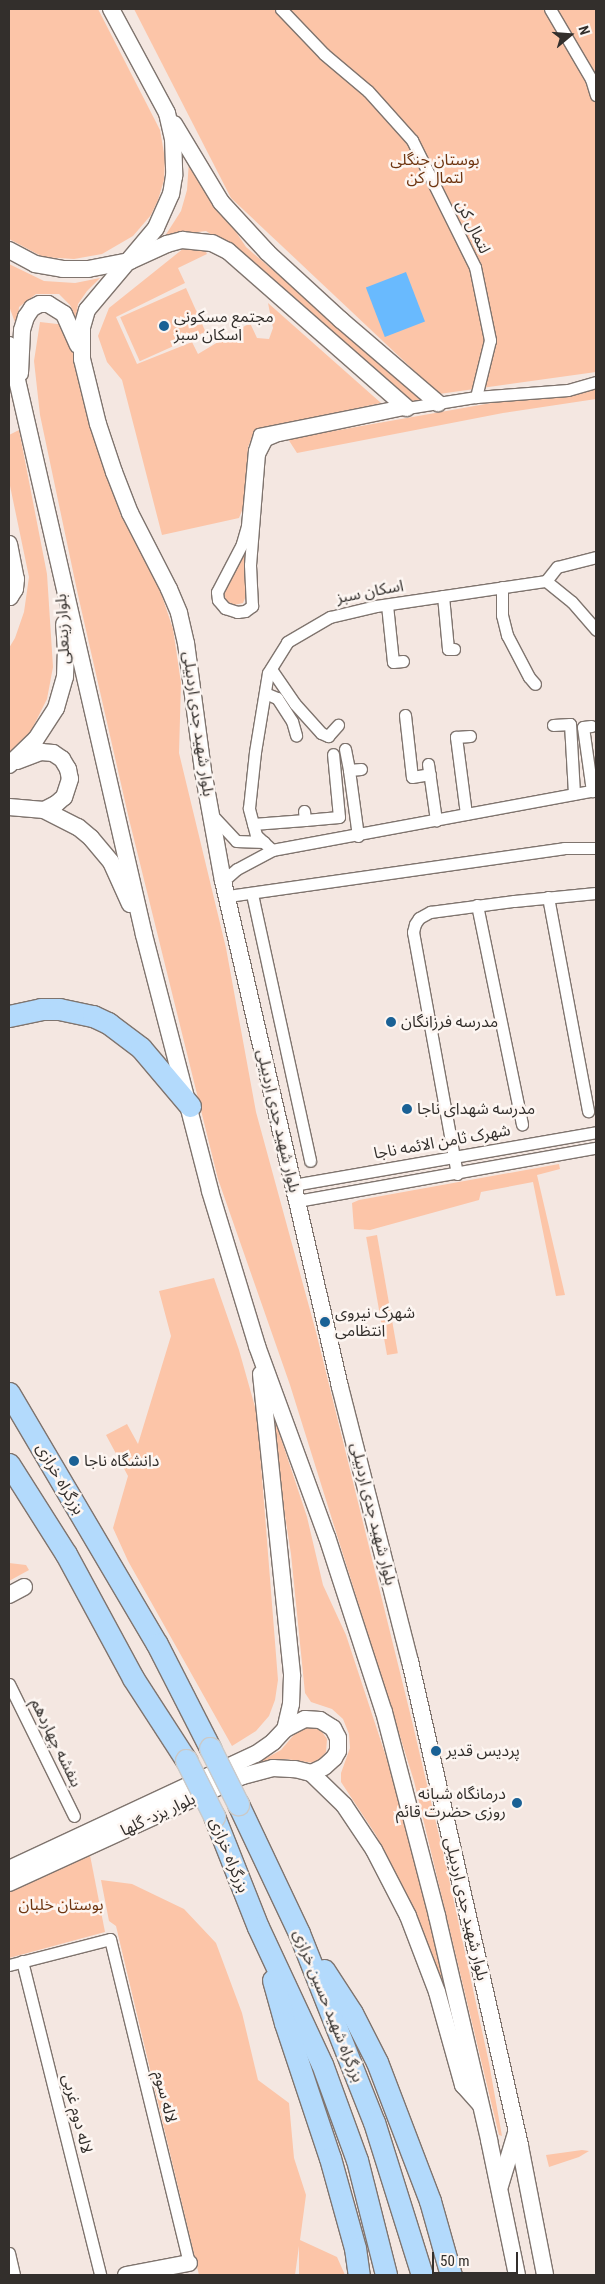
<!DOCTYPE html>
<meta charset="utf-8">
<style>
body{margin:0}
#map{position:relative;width:605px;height:2284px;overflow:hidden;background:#f4e7e1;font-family:"Roboto Condensed","Noto Sans Arabic",sans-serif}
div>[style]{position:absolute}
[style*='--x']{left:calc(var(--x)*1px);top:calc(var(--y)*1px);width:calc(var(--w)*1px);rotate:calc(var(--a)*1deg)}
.green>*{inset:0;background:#fcc5a8;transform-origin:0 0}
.water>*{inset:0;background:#69bafe;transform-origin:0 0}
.roads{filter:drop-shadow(1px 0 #7f746e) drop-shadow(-1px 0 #7f746e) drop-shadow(0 1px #7f746e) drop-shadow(0 -1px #7f746e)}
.street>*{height:11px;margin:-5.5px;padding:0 5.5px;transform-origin:5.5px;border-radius:5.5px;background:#fff}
.secondary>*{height:16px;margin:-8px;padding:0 8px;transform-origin:8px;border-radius:8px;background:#fff}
.highway>*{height:21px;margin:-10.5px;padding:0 10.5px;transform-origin:10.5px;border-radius:10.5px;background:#b3dafc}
.bridges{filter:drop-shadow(1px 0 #cac9c8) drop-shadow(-1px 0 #cac9c8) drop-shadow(0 1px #cac9c8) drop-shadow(0 -1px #cac9c8)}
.highway-bridge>*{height:21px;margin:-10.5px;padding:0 10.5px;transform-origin:10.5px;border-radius:10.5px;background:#b3dafc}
.dots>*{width:14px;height:14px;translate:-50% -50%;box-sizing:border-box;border:2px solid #fdf6f2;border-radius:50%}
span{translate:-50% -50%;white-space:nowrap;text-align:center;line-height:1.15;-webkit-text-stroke:5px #fdf6f2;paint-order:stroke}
.park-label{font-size:16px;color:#6e3510}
.street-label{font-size:16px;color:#332f2c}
.poi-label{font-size:16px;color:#332f2c}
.left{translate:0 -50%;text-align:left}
.right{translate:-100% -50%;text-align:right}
.frame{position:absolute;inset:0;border:10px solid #332f2c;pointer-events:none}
.north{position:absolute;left:545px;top:10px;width:50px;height:50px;-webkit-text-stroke:4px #fdf6f2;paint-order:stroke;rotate:72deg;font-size:14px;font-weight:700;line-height:20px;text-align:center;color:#332f2c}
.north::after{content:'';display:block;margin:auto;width:18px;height:22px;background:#332f2c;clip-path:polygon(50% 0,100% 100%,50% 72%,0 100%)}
.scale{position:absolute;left:432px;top:2252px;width:86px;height:22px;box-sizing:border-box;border:2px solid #332f2c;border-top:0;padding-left:6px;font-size:15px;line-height:18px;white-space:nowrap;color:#332f2c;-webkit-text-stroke:4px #fdf6f2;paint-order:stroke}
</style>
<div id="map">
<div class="green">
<div style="clip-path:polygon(9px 9px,98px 9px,160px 130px,165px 159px,164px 180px,158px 200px,151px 215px,133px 236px,102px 254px,74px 259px,43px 257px,9px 239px)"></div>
<div style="clip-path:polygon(134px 9px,596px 9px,596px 372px,439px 394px,231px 198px)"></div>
<div style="clip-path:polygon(189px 161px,246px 247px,422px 399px,411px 402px,241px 253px,206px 231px,165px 236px,181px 211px,187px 190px)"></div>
<div style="clip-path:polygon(184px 248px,205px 250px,207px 254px,178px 268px,185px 283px,116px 317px,137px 364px,192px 342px,198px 354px,250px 323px,257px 338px,269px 339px,273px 328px,268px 303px,381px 403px,255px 430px,248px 447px,245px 503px,239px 518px,162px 535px,122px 380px,107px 362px,98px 336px,109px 308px)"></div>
<div style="clip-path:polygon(9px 264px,44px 281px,75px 283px,100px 278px,87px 291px,78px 304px,76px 318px,70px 305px,59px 294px,36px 294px,19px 307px,17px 328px,9px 306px)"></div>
<div style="left:186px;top:288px;width:48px;height:72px;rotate:66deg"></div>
<div style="clip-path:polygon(40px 322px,66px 325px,96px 445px,121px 516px,157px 581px,173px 629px,181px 683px,179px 753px,226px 948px,256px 1112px,316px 1332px,411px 1717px,446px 1865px,489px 2063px,502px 2136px,499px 2135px,414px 1781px,290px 1385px,218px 1179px,129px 819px,78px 595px,40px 415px,34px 361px)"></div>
<div style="clip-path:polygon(593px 385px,596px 390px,596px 399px,503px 413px,297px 453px,288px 439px)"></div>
<div style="clip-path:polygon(19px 430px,47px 574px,53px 667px,47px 699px,30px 733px,9px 754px,9px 648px,15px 638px,24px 612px,29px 577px,9px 481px,9px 435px)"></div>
<div style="clip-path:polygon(243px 552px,245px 555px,246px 596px,243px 603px,234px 605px,227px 601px,223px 593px,226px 582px)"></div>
<div style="clip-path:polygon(559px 1164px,560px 1169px,537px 1175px,565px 1295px,556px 1296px,533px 1182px,481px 1192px,479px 1200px,370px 1230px,354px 1229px,352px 1203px,359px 1200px)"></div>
<div style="left:377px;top:1235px;width:120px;height:11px;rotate:80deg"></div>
<div style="clip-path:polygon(214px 1278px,239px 1350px,257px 1414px,278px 1680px,275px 1700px,269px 1716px,256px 1731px,232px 1746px,128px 1561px,113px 1528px,128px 1476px,106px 1435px,127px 1424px,138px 1444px,171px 1336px,159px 1291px)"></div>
<div style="clip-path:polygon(266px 1393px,307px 1517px,323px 1585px,346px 1635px,392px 1775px,418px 1867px,458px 2039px,398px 1878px,376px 1835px,341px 1782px,341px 1773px,350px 1748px,349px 1734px,343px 1719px,332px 1709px,311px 1702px,305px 1693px,291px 1554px)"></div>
<div style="clip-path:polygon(9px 1563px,26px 1565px,29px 1570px,9px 1581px)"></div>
<div style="clip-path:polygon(304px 1726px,320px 1729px,327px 1739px,326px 1752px,319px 1760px,314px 1763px,286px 1759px,273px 1760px,246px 1769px,281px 1750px,298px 1730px)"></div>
<div style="clip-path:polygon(89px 1850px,105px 1932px,9px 1958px,9px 1888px)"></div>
<div style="clip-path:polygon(101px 1880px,132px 1884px,184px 1909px,216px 1943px,242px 2013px,258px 2080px,289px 2103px,294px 2158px,306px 2195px,300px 2240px,337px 2257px,345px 2275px,299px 2275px,299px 2246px,295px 2275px,199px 2275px,116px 1926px,109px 1921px)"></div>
<div style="clip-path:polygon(582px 2150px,589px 2151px,579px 2157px,549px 2167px,546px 2155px)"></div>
</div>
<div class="water">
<div style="left:406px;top:272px;width:53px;height:43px;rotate:69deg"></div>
</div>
<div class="roads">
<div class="street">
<div style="--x:281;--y:9;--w:62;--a:46.3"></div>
<div style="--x:324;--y:54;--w:57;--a:40.1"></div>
<div style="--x:368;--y:91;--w:66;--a:48.1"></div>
<div style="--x:412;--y:140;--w:142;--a:63.6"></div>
<div style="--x:475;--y:267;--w:75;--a:78.4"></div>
<div style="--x:490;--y:340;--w:59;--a:103.8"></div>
<div style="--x:550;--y:9;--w:81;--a:59.6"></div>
<div style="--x:591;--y:79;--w:17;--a:73"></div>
<div style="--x:404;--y:405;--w:148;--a:168.7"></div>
<div style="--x:259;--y:434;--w:17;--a:107"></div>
<div style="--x:254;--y:450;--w:76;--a:95.3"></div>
<div style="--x:247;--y:526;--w:19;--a:106"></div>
<div style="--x:242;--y:544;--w:54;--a:117.5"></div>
<div style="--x:217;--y:592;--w:8;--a:83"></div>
<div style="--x:218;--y:600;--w:11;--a:49"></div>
<div style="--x:225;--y:608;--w:13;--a:18"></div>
<div style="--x:237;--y:612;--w:8;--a:-7"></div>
<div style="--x:245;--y:611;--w:9;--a:-36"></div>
<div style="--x:252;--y:606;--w:41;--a:-92.8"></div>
<div style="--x:250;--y:565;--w:111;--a:-85.4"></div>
<div style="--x:259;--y:454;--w:16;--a:-63"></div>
<div style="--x:266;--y:440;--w:13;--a:-23"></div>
<div style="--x:278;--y:435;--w:132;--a:-11.8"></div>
<div style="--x:407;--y:408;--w:70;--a:-9.1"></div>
<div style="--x:476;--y:397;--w:92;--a:-4.4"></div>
<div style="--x:568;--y:390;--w:29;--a:-16"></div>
<div style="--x:546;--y:581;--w:18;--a:-52"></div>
<div style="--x:557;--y:567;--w:40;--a:-14.4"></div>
<div style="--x:502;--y:587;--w:28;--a:90"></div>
<div style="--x:502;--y:615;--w:21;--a:76"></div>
<div style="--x:507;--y:635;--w:47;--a:62.4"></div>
<div style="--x:529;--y:677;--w:9;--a:49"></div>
<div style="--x:443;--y:596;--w:53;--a:84.6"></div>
<div style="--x:448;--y:649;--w:6;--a:0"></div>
<div style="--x:387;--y:605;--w:57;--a:84"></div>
<div style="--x:393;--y:662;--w:10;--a:-6"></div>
<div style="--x:271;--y:669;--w:42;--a:55.6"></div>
<div style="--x:295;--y:704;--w:39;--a:48"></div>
<div style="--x:321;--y:733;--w:8;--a:23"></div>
<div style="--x:328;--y:736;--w:15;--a:-48"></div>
<div style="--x:265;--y:693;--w:13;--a:23"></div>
<div style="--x:277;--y:698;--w:27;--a:57"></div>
<div style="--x:292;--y:721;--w:15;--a:74"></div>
<div style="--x:405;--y:715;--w:62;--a:83.6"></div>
<div style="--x:412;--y:777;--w:18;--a:-9"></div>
<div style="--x:553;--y:725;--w:17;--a:-3"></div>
<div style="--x:570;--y:724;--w:70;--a:86.7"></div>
<div style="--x:591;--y:726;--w:8;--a:173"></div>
<div style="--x:583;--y:727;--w:65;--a:82"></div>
<div style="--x:345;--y:749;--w:21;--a:79"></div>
<div style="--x:428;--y:764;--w:57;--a:81.9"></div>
<div style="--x:466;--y:814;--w:78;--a:-97.4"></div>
<div style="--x:456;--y:737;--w:14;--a:-4"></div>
<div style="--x:212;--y:815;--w:35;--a:47"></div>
<div style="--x:236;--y:841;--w:28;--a:2"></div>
<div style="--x:305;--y:820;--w:34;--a:-5"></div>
<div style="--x:339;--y:817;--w:63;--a:-95.4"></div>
<div style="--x:253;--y:824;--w:52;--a:-4.4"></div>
<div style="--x:305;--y:820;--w:9;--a:-96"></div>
<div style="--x:358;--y:836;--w:67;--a:-97.8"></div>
<div style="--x:349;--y:770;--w:12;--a:-5"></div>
<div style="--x:272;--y:850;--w:22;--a:-137"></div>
<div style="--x:256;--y:835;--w:28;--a:-105"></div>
<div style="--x:249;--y:808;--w:56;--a:-83.9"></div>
<div style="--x:255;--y:752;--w:80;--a:-80.7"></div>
<div style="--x:268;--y:673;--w:36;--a:-58"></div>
<div style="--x:287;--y:642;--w:50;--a:-30.2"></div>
<div style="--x:330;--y:617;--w:47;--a:-13.4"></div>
<div style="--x:376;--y:606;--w:172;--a:-8.4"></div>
<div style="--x:546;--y:581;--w:33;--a:39"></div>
<div style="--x:572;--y:602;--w:37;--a:49"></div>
<div style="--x:223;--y:881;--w:18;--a:-41"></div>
<div style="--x:237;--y:869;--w:40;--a:-28"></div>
<div style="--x:272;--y:850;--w:330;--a:-10.5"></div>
<div style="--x:252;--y:894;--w:273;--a:77.7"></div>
<div style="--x:228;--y:896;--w:339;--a:-8.1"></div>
<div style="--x:564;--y:848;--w:32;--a:0"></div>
<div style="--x:548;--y:897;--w:218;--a:79.4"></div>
<div style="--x:477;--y:905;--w:224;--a:78.4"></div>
<div style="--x:457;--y:1174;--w:246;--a:-100.3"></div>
<div style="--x:413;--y:932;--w:8;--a:-76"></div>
<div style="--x:415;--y:924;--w:7;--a:-56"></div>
<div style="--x:419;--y:918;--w:13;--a:-29"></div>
<div style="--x:430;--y:912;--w:85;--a:-7.5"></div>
<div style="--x:514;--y:901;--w:82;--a:-5.6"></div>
<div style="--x:293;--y:1185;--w:308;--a:-9.9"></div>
<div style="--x:297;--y:1201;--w:304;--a:-10.1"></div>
<div style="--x:9;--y:1684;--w:147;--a:63.8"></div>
<div style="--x:22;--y:1961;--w:324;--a:76"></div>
<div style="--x:9;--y:1965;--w:104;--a:-14.4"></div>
<div style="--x:110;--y:1939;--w:333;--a:76.3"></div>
<div style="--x:9;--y:2253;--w:23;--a:77"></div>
</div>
<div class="secondary">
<div style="--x:111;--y:9;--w:118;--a:61.7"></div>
<div style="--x:167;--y:113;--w:26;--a:77"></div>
<div style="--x:173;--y:138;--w:38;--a:88"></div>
<div style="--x:174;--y:176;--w:18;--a:99"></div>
<div style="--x:171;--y:194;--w:37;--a:114"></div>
<div style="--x:156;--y:228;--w:107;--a:130.1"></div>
<div style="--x:87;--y:310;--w:18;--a:106"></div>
<div style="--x:82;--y:327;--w:32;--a:90"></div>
<div style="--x:82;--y:359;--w:67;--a:76.2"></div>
<div style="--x:98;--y:424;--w:51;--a:71.6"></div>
<div style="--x:114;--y:472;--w:44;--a:68.7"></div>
<div style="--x:130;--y:513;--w:85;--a:62.8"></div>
<div style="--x:169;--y:589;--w:26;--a:67"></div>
<div style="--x:179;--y:613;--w:31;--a:77"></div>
<div style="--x:186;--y:643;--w:129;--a:82.4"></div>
<div style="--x:203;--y:771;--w:112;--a:79.7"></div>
<div style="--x:223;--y:881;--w:519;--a:76.98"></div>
<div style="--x:340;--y:1387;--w:283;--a:75.7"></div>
<div style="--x:410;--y:1661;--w:497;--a:77.2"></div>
<div style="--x:520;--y:2146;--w:131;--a:79"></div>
<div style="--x:174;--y:124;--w:91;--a:58.9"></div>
<div style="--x:221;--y:202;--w:69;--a:47.3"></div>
<div style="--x:268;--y:253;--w:99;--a:42.5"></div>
<div style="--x:341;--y:320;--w:128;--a:40.6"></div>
<div style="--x:9;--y:250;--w:30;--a:28"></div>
<div style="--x:35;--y:264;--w:28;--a:10"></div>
<div style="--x:63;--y:269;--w:25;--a:0"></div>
<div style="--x:88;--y:269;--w:43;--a:-10.8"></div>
<div style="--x:130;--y:261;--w:41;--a:-24.7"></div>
<div style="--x:167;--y:244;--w:16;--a:-15"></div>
<div style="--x:182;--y:240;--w:30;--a:6"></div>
<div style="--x:212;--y:243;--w:18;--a:27"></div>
<div style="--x:228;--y:251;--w:238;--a:41.3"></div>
<div style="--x:9;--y:345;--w:605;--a:77.11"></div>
<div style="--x:144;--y:935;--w:264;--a:75.5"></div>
<div style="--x:210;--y:1191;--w:162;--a:73.1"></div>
<div style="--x:257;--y:1346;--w:203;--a:69.9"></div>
<div style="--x:327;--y:1537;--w:184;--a:72"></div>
<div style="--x:384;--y:1712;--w:211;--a:75.4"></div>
<div style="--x:437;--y:1916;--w:230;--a:76.9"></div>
<div style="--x:489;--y:2140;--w:138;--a:78.3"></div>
<div style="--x:20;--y:373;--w:43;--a:-87.3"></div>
<div style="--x:22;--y:330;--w:14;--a:-73"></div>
<div style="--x:26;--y:317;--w:11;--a:-56"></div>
<div style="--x:32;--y:308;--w:9;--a:-27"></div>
<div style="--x:40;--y:304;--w:8;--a:0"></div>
<div style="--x:48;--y:304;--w:19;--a:32"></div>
<div style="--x:64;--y:314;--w:34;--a:66"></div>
<div style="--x:9;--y:544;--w:36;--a:79"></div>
<div style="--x:16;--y:579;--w:10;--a:96"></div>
<div style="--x:15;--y:589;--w:9;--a:122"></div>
<div style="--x:10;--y:597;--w:2;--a:-117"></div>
<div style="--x:17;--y:761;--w:26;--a:-21"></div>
<div style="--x:41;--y:752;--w:12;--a:5"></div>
<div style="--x:53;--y:753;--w:11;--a:34"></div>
<div style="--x:62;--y:759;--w:12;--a:59"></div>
<div style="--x:68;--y:769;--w:10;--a:79"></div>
<div style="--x:70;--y:779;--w:19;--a:108"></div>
<div style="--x:64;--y:797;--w:11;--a:139"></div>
<div style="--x:56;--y:804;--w:13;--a:153"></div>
<div style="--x:9;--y:765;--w:37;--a:-44"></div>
<div style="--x:36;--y:739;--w:37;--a:-57"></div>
<div style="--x:56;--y:708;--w:32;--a:-74"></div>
<div style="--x:65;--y:677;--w:26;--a:-88"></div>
<div style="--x:66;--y:651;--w:27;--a:-94"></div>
<div style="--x:9;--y:807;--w:35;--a:5"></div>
<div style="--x:44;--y:810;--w:38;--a:27"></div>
<div style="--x:78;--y:827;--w:17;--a:40"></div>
<div style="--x:91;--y:838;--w:31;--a:50"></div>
<div style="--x:111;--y:862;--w:46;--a:65.7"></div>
<div style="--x:261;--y:1374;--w:304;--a:84.1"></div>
<div style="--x:292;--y:1676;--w:28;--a:92"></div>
<div style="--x:291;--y:1704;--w:26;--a:103"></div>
<div style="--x:9;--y:1595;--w:17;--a:-28"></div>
<div style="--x:9;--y:1869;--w:272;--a:-25"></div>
<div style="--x:256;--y:1754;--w:21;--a:-35"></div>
<div style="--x:273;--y:1742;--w:18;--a:-47"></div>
<div style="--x:285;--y:1729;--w:22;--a:-27"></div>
<div style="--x:305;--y:1719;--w:15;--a:4"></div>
<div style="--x:320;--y:1720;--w:15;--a:32"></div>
<div style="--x:333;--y:1728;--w:11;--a:63"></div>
<div style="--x:338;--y:1738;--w:13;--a:90"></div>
<div style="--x:338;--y:1751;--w:8;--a:120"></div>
<div style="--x:334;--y:1758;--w:13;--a:138"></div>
<div style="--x:324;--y:1767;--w:14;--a:155"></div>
<div style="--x:9;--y:1883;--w:257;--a:-24.6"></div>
<div style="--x:243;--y:1776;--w:31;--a:-15"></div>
<div style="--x:273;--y:1768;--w:22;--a:3"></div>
<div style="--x:295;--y:1769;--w:16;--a:14"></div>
<div style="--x:311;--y:1773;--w:46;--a:44.1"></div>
<div style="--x:344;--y:1805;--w:54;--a:56.3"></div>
<div style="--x:374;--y:1850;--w:74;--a:62.7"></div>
<div style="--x:408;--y:1916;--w:81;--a:69.1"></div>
<div style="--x:437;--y:1992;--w:97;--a:74.4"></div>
<div style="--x:463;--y:2085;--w:25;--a:48"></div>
<div style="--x:500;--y:2186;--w:55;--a:-73.2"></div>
<div style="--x:126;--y:2275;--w:64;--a:-10.8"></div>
</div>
<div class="highway">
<div style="--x:9;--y:1016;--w:33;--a:-12"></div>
<div style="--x:41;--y:1009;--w:18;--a:0"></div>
<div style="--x:59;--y:1009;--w:35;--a:12"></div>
<div style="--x:93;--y:1016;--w:17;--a:25"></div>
<div style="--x:108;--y:1023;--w:41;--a:37.1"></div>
<div style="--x:141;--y:1048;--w:76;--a:49.8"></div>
<div style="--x:9;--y:1393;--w:291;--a:59.5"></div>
<div style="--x:157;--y:1644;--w:117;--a:63"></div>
<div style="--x:9;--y:1464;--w:107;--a:57.7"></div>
<div style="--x:66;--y:1554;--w:141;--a:61.6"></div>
<div style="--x:133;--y:1678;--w:98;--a:57.1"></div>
<div style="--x:238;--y:1804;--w:143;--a:64.7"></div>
<div style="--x:299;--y:1933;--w:203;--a:68.4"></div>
<div style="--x:374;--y:2122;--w:160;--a:72.6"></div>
<div style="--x:214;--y:1816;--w:119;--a:68.4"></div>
<div style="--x:258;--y:1927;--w:151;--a:65"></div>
<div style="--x:322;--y:2064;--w:102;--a:70"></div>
<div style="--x:357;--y:2160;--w:119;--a:75.8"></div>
<div style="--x:324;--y:1970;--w:51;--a:56.9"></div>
<div style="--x:352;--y:2013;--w:55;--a:63"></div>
<div style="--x:377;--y:2062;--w:149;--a:69.1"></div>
<div style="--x:430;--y:2201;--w:77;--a:74.2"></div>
<div style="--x:273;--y:1980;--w:45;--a:74.4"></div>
<div style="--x:285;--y:2023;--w:142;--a:71.6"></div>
<div style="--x:330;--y:2158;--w:93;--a:74.5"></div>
<div style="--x:355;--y:2248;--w:27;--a:82"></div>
</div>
</div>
<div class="bridges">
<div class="highway-bridge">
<div style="--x:210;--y:1748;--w:63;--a:63.4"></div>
<div style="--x:186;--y:1760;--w:63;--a:63.4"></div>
</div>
</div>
<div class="dots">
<div style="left:164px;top:326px;background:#1a6195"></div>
<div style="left:391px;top:1022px;background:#1a6195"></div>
<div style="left:407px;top:1109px;background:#1a6195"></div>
<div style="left:325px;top:1322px;background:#1a6195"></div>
<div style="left:74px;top:1461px;background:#1a6195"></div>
<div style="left:436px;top:1751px;background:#1a6195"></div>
<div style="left:517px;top:1803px;background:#1a6195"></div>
</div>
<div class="park-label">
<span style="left:435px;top:169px">بوستان جنگلی<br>لتمال کن</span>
<span style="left:61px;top:1905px">بوستان خلبان</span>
</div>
<div class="street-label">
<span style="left:473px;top:227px;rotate:64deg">لتمال کن</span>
<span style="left:370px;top:592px;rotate:-11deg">اسکان سبز</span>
<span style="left:63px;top:629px;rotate:-93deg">بلوار زینعلی</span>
<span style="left:198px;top:724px;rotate:82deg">بلوار شهید جدی اردبیلی</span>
<span style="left:278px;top:1121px;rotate:77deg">بلوار شهید جدی اردبیلی</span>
<span style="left:442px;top:1142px;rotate:-10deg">شهرک ثامن الائمه ناجا</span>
<span style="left:60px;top:1479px;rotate:60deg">بزرگراه خرازی</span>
<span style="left:373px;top:1514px;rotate:76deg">بلوار شهید جدی اردبیلی</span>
<span style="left:56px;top:1743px;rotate:64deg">بنفشه چهاردهم</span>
<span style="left:158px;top:1815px;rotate:-25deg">بلوار یزد- گلها</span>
<span style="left:229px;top:1855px;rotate:68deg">بزرگراه خرازی</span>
<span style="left:466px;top:1909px;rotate:77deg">بلوار شهید جدی اردبیلی</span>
<span style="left:328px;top:2006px;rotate:68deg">بزرگراه شهید حسین خرازی</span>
<span style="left:165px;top:2097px;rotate:76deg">لاله سوم</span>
<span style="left:77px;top:2114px;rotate:76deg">لاله دوم غربی</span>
</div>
<div class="poi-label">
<span class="left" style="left:174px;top:326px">مجتمع مسکونی<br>اسکان سبز</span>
<span class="left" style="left:401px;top:1022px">مدرسه فرزانگان</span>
<span class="left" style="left:417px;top:1109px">مدرسه شهدای ناجا</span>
<span class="left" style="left:335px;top:1322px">شهرک نیروی<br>انتظامی</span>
<span class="left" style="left:84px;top:1461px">دانشگاه ناجا</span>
<span class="left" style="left:446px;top:1751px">پردیس قدیر</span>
<span class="right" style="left:506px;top:1803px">درمانگاه شبانه<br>روزی حضرت قائم</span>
</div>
<div class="frame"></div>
<div class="north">N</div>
<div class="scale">50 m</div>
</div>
